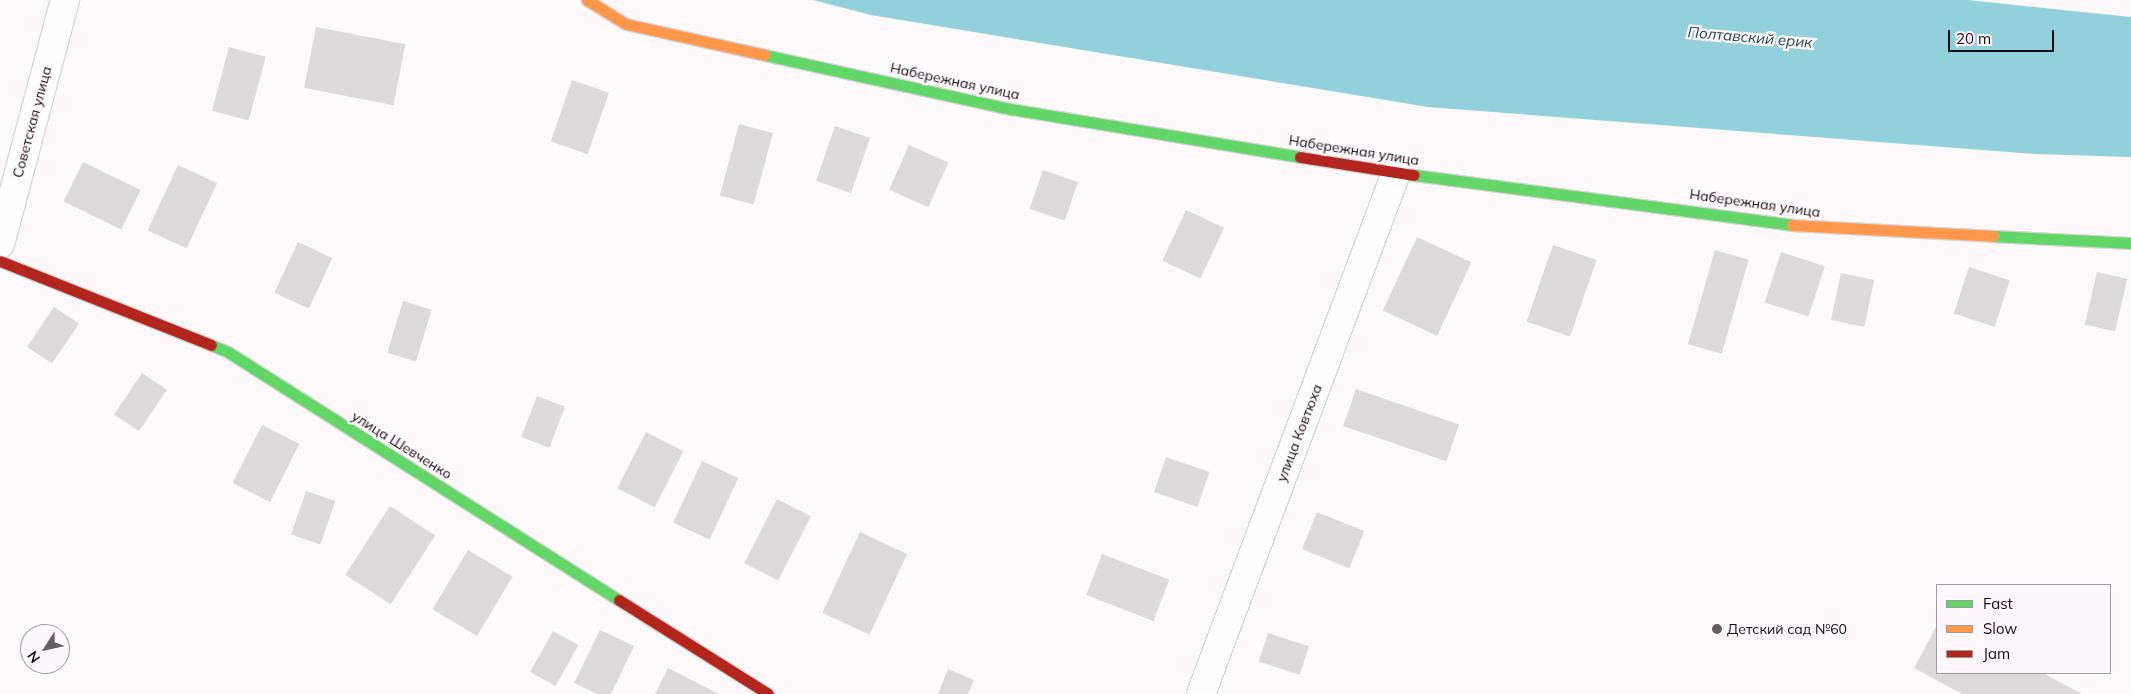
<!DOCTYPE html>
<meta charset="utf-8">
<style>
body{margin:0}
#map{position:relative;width:2131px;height:694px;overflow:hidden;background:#fdf9fb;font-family:Mulish,sans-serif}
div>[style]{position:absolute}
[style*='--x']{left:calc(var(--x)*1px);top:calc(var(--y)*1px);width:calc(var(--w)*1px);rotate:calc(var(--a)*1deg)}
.water>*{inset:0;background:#92d0db}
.building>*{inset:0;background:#dcd9da;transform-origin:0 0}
.roads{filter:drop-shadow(1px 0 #d8d5d6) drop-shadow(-1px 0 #d8d5d6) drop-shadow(0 1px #d8d5d6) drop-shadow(0 -1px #d8d5d6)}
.street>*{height:28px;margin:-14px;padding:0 14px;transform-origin:14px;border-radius:14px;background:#fffefe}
.fast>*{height:11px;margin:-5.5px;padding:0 5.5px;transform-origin:5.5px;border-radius:5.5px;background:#63d668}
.slow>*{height:11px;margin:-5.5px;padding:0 5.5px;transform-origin:5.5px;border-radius:5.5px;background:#ff974d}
.jam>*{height:11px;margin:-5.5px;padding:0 5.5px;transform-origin:5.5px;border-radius:5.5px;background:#b3261e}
.dots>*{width:14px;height:14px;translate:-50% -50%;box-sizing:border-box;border:2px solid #fff7fb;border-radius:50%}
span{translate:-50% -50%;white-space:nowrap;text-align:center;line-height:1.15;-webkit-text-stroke:4.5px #fff7fb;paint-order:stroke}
.street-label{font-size:14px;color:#110d0f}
.poi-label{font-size:14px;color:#110d0f}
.left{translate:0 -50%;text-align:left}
.water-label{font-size:15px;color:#1b454c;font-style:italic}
.legend{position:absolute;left:1936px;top:584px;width:175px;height:90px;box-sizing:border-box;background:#fff7fb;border:1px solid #a0999d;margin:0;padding:6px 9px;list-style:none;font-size:15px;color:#110d0f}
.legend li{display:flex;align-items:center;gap:10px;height:25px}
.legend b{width:25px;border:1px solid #a0999d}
.north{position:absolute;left:20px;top:624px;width:50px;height:50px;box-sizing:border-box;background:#fff7fb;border:1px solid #a0999d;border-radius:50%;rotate:235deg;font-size:14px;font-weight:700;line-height:20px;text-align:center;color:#110d0f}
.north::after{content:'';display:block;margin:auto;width:18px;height:22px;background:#646062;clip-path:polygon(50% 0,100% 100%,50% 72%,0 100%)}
.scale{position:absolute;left:1948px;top:30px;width:106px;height:22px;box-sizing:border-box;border:2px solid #110d0f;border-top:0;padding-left:6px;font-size:15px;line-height:18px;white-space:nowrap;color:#110d0f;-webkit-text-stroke:4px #fff7fb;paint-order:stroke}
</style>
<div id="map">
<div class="water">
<div style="clip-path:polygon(813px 0,1968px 0,2131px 17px,2131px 157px,2034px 154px,1428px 107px,871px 15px)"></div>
</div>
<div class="building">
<div style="left:316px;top:27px;width:91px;height:62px;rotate:11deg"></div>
<div style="left:229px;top:47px;width:38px;height:66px;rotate:15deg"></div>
<div style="left:572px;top:80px;width:39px;height:65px;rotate:19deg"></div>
<div style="left:739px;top:124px;width:35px;height:74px;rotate:15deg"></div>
<div style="left:835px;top:126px;width:37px;height:58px;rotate:19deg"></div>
<div style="left:909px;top:145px;width:43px;height:49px;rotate:24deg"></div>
<div style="left:83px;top:162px;width:64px;height:44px;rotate:26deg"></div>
<div style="left:178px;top:165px;width:43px;height:72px;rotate:25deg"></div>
<div style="left:1043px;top:170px;width:37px;height:41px;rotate:19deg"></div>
<div style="left:1186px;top:210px;width:42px;height:56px;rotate:25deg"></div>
<div style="left:1417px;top:237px;width:60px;height:81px;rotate:25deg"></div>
<div style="left:298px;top:242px;width:38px;height:56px;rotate:25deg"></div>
<div style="left:1553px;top:245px;width:46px;height:81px;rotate:19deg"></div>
<div style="left:1715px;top:250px;width:35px;height:98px;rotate:16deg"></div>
<div style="left:1781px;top:252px;width:46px;height:53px;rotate:18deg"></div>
<div style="left:1969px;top:267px;width:43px;height:49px;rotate:18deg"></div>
<div style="left:2097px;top:272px;width:31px;height:54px;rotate:13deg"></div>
<div style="left:1841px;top:273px;width:34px;height:48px;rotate:12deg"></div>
<div style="left:403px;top:301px;width:30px;height:54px;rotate:17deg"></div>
<div style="left:54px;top:307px;width:30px;height:48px;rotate:34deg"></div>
<div style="left:142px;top:373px;width:30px;height:50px;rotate:34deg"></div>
<div style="left:1356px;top:389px;width:109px;height:39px;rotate:19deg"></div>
<div style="left:537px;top:396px;width:30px;height:44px;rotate:21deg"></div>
<div style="left:262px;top:425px;width:42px;height:65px;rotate:27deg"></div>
<div style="left:646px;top:432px;width:42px;height:63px;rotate:27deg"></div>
<div style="left:1166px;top:457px;width:46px;height:37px;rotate:19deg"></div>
<div style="left:702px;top:461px;width:40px;height:68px;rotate:25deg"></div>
<div style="left:306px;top:491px;width:31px;height:46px;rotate:19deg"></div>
<div style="left:777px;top:499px;width:38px;height:72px;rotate:27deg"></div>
<div style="left:390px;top:506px;width:54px;height:82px;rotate:33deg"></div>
<div style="left:1317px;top:512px;width:51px;height:40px;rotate:22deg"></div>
<div style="left:860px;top:532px;width:52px;height:89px;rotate:25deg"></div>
<div style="left:468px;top:550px;width:52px;height:69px;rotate:31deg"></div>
<div style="left:1102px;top:554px;width:72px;height:44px;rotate:21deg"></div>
<div style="clip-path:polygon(1937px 625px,1937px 673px,2043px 673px,2082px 694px,1962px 694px,1914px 668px)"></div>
<div style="clip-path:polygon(600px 630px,634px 646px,611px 694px,597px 694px,574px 683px)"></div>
<div style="left:553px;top:631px;width:29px;height:47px;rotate:29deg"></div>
<div style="left:1268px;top:633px;width:43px;height:30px;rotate:18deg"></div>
<div style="clip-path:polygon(668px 668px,719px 694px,655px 694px)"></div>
<div style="clip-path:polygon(948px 669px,974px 680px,968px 694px,938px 694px)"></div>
</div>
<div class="roads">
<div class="street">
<div style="--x:0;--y:244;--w:253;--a:-75.1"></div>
<div style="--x:1201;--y:694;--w:556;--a:-69.48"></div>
</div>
<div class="fast">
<div style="--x:765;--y:55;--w:252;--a:12.4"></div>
<div style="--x:1011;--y:109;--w:293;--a:9.4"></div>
<div style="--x:1414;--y:175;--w:381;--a:7.5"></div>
<div style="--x:1993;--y:236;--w:138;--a:2.9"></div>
<div style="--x:211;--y:345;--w:18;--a:22"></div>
<div style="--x:228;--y:352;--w:463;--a:32.4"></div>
</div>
<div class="slow">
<div style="--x:587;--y:0;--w:46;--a:31.6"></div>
<div style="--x:626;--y:24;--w:142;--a:12.6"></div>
<div style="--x:1792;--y:225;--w:201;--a:3.1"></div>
</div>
<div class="jam">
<div style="--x:1300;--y:157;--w:115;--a:9"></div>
<div style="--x:0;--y:261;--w:227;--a:21.7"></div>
<div style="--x:619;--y:600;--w:176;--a:32.2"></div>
</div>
</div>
<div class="dots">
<div style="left:1717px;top:629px;background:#646062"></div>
</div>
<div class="street-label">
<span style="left:955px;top:81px;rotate:12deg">Набережная улица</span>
<span style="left:32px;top:122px;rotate:-75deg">Советская улица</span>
<span style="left:1354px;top:150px;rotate:9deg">Набережная улица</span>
<span style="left:1755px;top:203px;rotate:8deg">Набережная улица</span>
<span style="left:1299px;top:433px;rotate:-69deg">улица Ковтюха</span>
<span style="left:402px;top:445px;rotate:32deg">улица Шевченко</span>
</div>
<div class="poi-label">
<span class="left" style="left:1727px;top:629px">Детский сад №60</span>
</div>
<div class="water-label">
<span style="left:1750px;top:37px;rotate:5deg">Полтавский ерик</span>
</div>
<ul class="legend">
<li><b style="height:6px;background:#63d668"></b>Fast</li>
<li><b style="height:6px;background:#ff974d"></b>Slow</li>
<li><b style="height:6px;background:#b3261e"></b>Jam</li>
</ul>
<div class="north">N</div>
<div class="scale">20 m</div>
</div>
